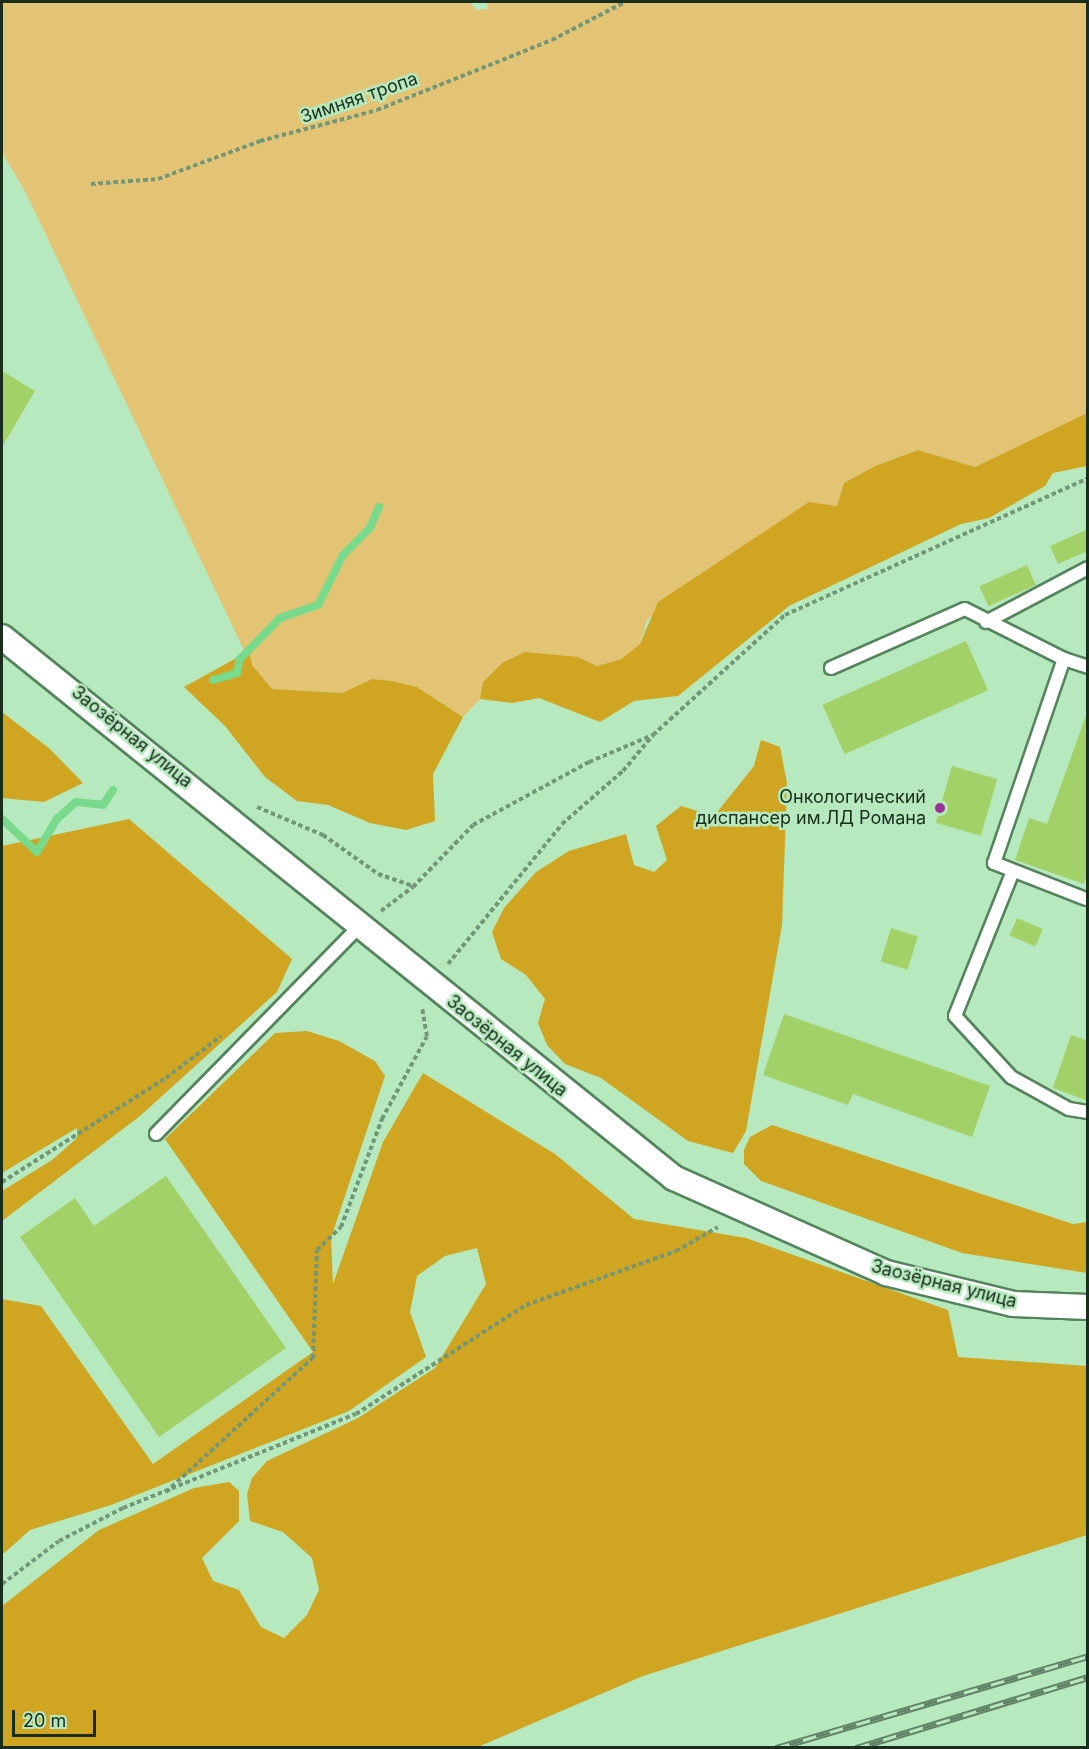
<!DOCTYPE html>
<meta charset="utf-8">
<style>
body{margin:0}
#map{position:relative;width:1089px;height:1749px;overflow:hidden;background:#b7e9be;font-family:Inter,sans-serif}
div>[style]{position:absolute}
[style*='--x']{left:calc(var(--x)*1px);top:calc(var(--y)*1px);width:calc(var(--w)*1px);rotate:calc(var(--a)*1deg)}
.green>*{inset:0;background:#e3c474}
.forest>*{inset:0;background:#d0a521}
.stream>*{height:8px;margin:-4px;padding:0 4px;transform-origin:4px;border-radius:4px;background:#79da8c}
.building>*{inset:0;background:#a2d168;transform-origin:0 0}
.path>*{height:4px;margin-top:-2px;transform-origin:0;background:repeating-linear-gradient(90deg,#729778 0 4.5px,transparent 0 7.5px)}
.roads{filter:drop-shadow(2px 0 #55835d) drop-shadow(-2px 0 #55835d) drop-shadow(0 2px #55835d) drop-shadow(0 -2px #55835d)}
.service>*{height:12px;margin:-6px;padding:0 6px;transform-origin:6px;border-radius:6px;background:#fff}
.minor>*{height:24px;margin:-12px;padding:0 12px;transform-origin:12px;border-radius:12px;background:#fff}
.rail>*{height:7px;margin-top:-3.5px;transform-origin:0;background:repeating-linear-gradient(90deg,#b7e9be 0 14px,#628367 0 28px);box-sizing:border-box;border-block:2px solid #628367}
.dots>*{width:16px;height:16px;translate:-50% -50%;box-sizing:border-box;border:3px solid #b7e9be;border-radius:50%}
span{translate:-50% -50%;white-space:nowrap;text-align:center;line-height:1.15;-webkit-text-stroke:5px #b7e9be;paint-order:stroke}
.street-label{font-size:18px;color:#1a2d1d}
.poi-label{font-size:18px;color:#1a2d1d}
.right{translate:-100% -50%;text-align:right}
.frame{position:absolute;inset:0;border:3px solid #1a2d1d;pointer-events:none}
.scale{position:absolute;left:12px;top:1710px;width:84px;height:27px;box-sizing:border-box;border:3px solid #1a2d1d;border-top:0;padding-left:8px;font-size:18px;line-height:21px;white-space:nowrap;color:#1a2d1d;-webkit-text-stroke:4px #b7e9be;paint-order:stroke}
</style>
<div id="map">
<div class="green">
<div style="clip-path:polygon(2px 2px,470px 2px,476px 10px,488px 9px,487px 2px,1087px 2px,1087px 413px,975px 467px,918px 450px,875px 466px,844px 483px,837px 506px,809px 503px,694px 578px,647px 620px,640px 644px,621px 659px,597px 666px,578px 657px,502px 663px,483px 682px,480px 699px,463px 717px,417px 687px,392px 681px,372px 679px,342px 693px,272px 689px,251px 665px,27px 195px,2px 152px)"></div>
</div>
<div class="forest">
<div style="clip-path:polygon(1087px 413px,1087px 466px,1053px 473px,1045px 486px,989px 518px,961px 524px,789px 606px,678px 696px,634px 701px,600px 722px,539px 698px,512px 703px,480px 699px,483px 682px,502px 663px,525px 652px,578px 657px,597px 666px,621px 659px,640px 644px,658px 602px,809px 502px,837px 506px,844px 483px,875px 466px,918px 450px,975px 467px)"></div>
<div style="clip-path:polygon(249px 651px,252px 665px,272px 689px,342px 693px,372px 679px,392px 681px,417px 687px,463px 717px,433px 774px,435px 821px,406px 830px,370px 823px,328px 805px,297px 801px,265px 777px,225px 726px,184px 687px)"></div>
<div style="clip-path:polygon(2px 712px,50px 749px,83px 783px,44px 802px,2px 798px)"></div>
<div style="clip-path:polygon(761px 740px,780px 747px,787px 783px,782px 925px,746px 1131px,733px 1153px,688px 1141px,601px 1078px,565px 1064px,547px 1045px,538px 1023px,545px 999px,526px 975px,501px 959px,492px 932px,504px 908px,536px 872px,569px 851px,626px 834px,634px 865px,654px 872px,667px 860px,656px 826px,681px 806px,714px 816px,754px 766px)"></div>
<div style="clip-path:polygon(129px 819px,292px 959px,277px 992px,140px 1116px,2px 1221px,2px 1191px,52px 1160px,77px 1138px,77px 1128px,2px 1173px,2px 846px)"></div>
<div style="clip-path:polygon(307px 1031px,339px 1041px,375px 1061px,385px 1076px,331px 1238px,333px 1284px,383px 1142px,423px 1073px,555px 1154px,634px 1219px,746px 1238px,948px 1310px,958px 1357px,1087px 1366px,1087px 1535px,643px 1676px,478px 1747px,2px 1747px,2px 1606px,99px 1530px,194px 1488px,229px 1482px,239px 1491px,239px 1521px,202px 1558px,213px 1581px,239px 1590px,261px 1627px,284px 1638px,307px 1615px,319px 1590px,312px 1558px,283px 1532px,250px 1521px,247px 1494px,252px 1478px,267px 1461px,358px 1418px,435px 1368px,486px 1284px,477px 1248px,445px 1256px,417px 1276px,410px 1312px,426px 1357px,349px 1411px,111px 1505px,30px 1530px,2px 1555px,2px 1299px,41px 1306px,153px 1464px,313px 1352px,165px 1139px,275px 1033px)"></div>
<div style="clip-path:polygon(772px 1125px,1073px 1224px,1087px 1222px,1087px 1273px,962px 1253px,761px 1181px,744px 1164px,744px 1150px,750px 1137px)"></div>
</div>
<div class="stream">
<div style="--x:213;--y:680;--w:25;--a:-16"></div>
<div style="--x:237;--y:673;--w:14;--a:-78"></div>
<div style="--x:240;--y:659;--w:57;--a:-45.7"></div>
<div style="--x:280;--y:618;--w:40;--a:-18.9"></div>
<div style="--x:318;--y:605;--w:56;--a:-63.4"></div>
<div style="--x:343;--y:555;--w:38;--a:-45"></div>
<div style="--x:370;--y:528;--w:23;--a:-67"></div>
<div style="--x:2;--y:819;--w:48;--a:43.3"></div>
<div style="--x:37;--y:852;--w:39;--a:-59"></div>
<div style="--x:57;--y:819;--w:25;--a:-42"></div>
<div style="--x:76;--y:802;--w:27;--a:6"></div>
<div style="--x:103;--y:805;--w:18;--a:-56"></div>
</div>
<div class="building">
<div style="clip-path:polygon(2px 371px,35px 391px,2px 447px)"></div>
<div style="clip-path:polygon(1088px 529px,1088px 551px,1058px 564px,1050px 546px)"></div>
<div style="left:1027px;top:565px;width:22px;height:52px;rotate:66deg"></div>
<div style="left:966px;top:641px;width:54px;height:157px;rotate:66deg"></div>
<div style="clip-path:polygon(1088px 710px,1088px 873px,1084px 884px,1015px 860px,1029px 818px,1047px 824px)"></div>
<div style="left:952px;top:766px;width:47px;height:59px;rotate:16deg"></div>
<div style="left:1017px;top:918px;width:28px;height:19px;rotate:23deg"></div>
<div style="left:891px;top:928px;width:28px;height:35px;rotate:17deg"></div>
<div style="clip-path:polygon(784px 1014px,990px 1086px,972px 1137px,853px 1094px,848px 1105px,763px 1075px)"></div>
<div style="clip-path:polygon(1071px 1035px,1088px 1041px,1088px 1101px,1053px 1088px)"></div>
<div style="clip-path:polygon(166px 1176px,286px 1348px,159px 1437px,20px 1237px,75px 1198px,94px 1226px)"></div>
</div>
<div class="path">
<div style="--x:91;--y:184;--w:67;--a:-4.3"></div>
<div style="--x:158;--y:179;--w:109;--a:-20.4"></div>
<div style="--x:260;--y:141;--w:121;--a:-14.8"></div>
<div style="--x:377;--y:110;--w:188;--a:-21.8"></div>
<div style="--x:552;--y:40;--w:82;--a:-27.5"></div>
<div style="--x:257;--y:807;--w:72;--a:23"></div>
<div style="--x:323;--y:835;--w:67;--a:35.3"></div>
<div style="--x:378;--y:874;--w:36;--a:19"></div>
<div style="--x:381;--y:911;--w:40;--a:-37"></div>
<div style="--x:413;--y:887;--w:86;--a:-45.9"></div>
<div style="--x:473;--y:825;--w:132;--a:-28.5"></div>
<div style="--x:589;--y:762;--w:69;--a:-22.9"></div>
<div style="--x:653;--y:735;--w:178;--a:-42.3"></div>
<div style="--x:785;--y:615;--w:333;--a:-24.3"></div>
<div style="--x:448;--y:964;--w:181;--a:-50.8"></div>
<div style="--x:562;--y:824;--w:81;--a:-41"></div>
<div style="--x:623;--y:771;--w:47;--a:-50.2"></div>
<div style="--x:2;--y:1182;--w:194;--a:-32.4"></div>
<div style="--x:166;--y:1078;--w:69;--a:-37.4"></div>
<div style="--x:166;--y:1492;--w:199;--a:-42.4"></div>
<div style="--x:313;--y:1358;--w:108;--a:-87.9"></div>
<div style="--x:317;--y:1250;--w:33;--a:-44"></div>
<div style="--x:341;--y:1227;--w:116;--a:-69.2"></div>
<div style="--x:382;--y:1119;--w:94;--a:-61.5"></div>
<div style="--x:427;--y:1036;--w:28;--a:-100"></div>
<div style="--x:2;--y:1584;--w:71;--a:-37"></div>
<div style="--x:59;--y:1541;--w:72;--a:-27.3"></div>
<div style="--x:123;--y:1508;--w:251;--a:-22"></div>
<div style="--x:356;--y:1414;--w:202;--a:-32.7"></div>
<div style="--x:526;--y:1305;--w:159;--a:-19.8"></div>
<div style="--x:676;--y:1251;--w:48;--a:-29.7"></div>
</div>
<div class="roads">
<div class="service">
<div style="--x:986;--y:622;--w:115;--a:-27.9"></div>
<div style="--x:831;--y:668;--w:146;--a:-23.8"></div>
<div style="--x:965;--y:609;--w:111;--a:26.8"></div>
<div style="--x:1013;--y:871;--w:156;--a:111.8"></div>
<div style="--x:955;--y:1016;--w:83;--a:47.4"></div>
<div style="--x:1011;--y:1077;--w:66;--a:28.9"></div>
<div style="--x:1069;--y:1109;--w:19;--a:9"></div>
<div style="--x:1086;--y:899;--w:99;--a:-158.6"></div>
<div style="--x:994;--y:863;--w:216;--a:-71.1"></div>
<div style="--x:1064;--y:659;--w:25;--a:18"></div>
<div style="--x:156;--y:1134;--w:293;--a:-45.6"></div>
</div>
<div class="minor">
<div style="--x:2;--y:637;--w:863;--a:38.84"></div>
<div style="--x:674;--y:1178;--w:232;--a:24.1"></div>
<div style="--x:886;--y:1273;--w:131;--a:13.7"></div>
<div style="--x:1013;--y:1304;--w:75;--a:2.3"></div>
</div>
</div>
<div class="rail">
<div style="--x:776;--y:1748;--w:325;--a:-16.4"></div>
<div style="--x:856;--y:1748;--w:243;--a:-17"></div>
</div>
<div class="dots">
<div style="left:940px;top:808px;background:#993297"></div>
</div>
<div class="street-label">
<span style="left:359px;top:98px;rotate:-19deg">Зимняя тропа</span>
<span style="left:132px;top:737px;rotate:39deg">Заозёрная улица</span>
<span style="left:507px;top:1046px;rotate:39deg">Заозёрная улица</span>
<span style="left:944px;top:1284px;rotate:14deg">Заозёрная улица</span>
</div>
<div class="poi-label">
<span class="right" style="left:926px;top:808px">Онкологический<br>диспансер им.ЛД Романа</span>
</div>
<div class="frame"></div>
<div class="scale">20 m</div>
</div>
